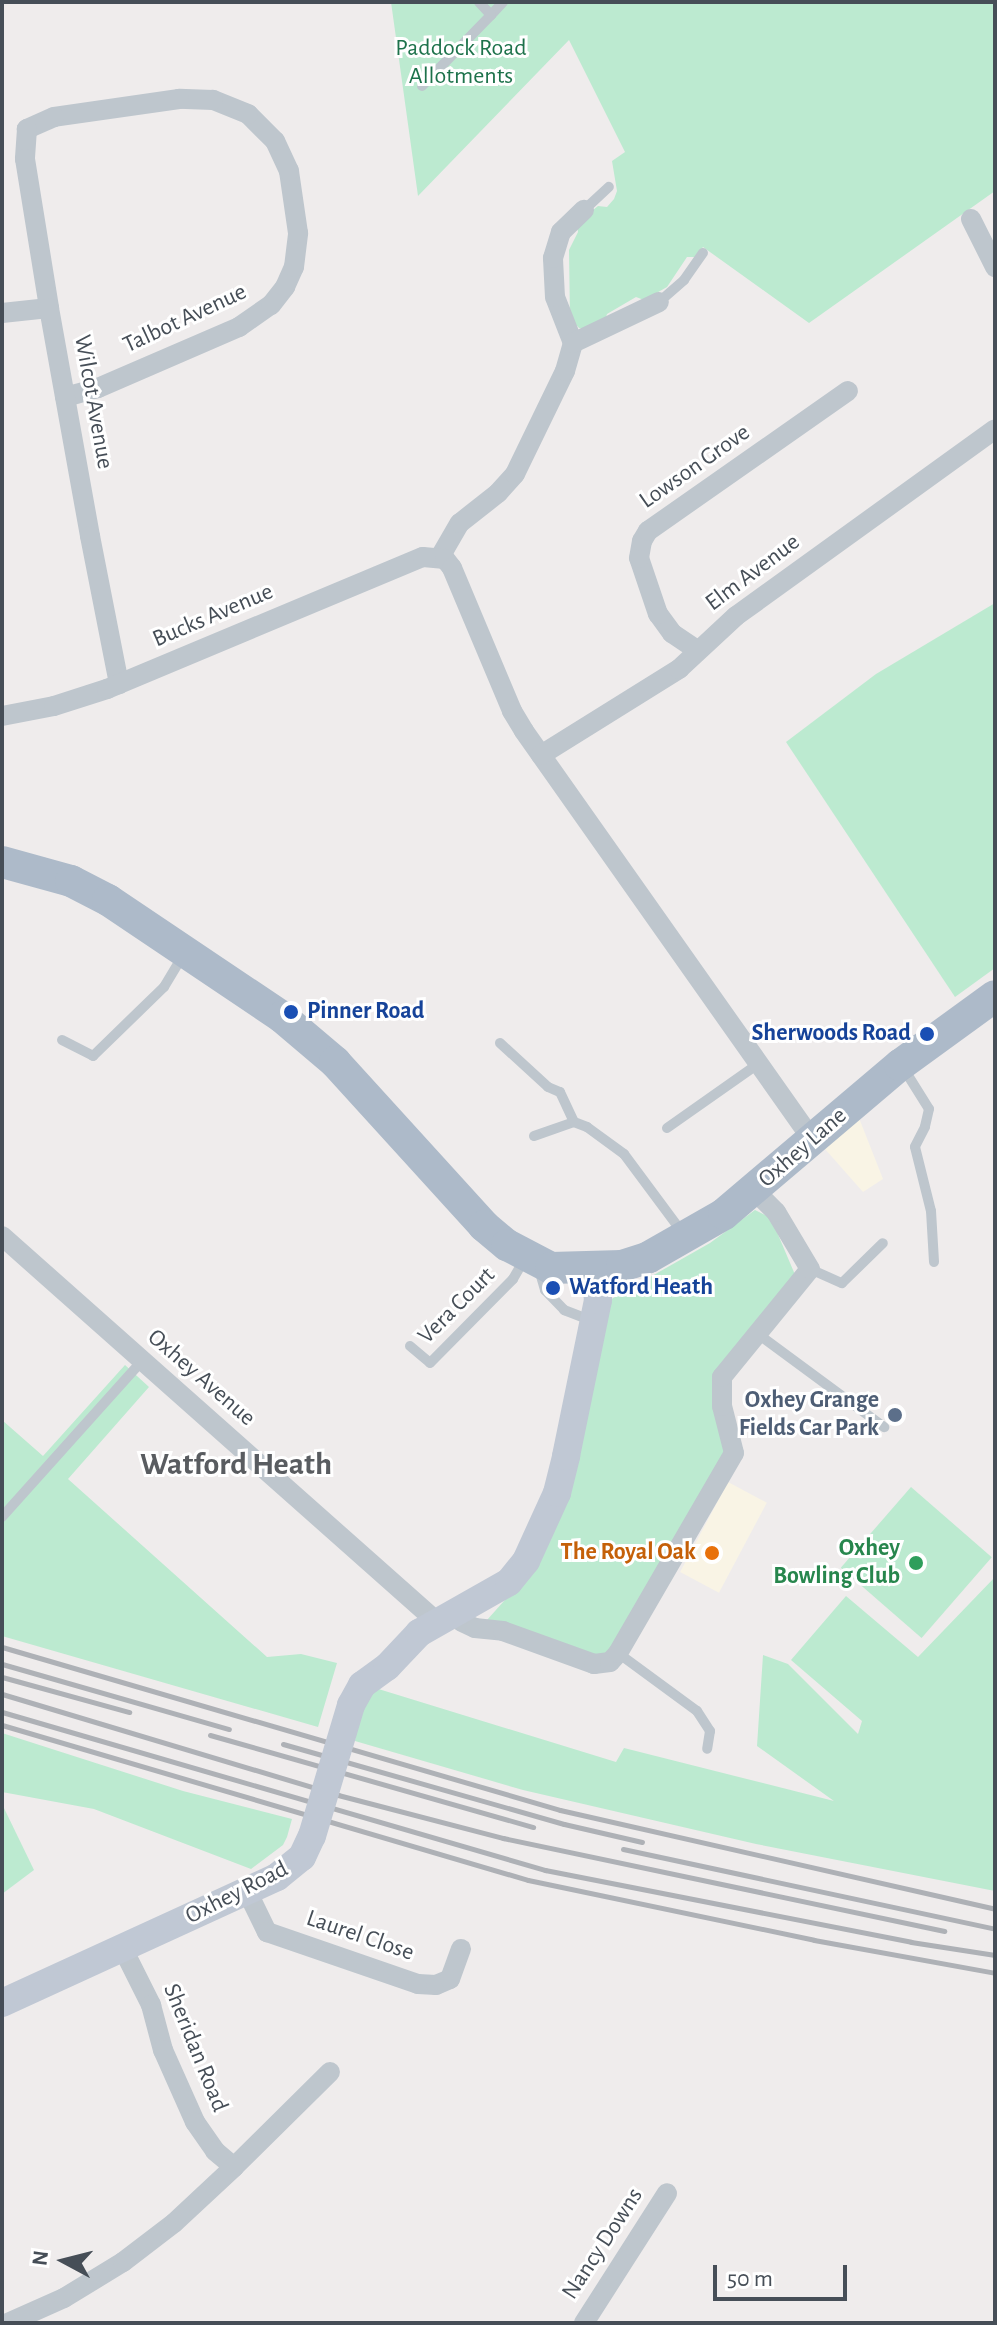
<!DOCTYPE html>
<style>
body{margin:0}
#map{position:relative;width:997px;height:2325px;overflow:hidden;background:#efecec;font-family:"Alegreya Sans",sans-serif}
div>[style]{position:absolute}
[style*='--x']{left:calc(var(--x)*1px);top:calc(var(--y)*1px);width:calc(var(--w)*1px);rotate:calc(var(--a)*1deg)}
.commercial>*{inset:0;background:#f9f4e5;transform-origin:0 0}
.green>*{inset:0;background:#bcead0;transform-origin:0 0}
.lane>*{height:10px;margin:-5px;padding:0 5px;transform-origin:5px;border-radius:5px;background:#bec6cd}
.street>*{height:20px;margin:-10px;padding:0 10px;transform-origin:10px;border-radius:10px;background:#bec6cd}
.secondary>*{height:28px;margin:-14px;padding:0 14px;transform-origin:14px;border-radius:14px;background:#c0c8d4}
.primary>*{height:32px;margin:-16px;padding:0 16px;transform-origin:16px;border-radius:16px;background:#adbac9}
.rail>*{height:5px;margin:-2.5px;padding:0 2.5px;transform-origin:2.5px;border-radius:2.5px;background:#aeb1b6}
.secondary-bridge>*{height:28px;margin:-14px;padding:0 14px;transform-origin:14px;border-radius:14px;background:#c0c8d4}
.dots>*{width:22px;height:22px;translate:-50% -50%;box-sizing:border-box;border:4px solid #fff;border-radius:50%}
span{translate:-50% -50%;white-space:nowrap;text-align:center;line-height:1.15;-webkit-text-stroke:6px #fff;paint-order:stroke}
.park-label{font-size:24px;color:#1d724b}
.street-label{font-size:24px;color:#464e57}
.transit-label{font-size:24px;color:#164399;font-weight:700}
.left{translate:0 -50%;text-align:left}
.right{translate:-100% -50%;text-align:right}
.service-label{font-size:24px;color:#4e5e75;font-weight:700}
.leisure-label{font-size:24px;color:#27864d;font-weight:700}
.food-label{font-size:24px;color:#c56008;font-weight:700}
.district-label{font-size:32px;color:#595c60;font-weight:700}
.frame{position:absolute;inset:0;border:4px solid #464e57;pointer-events:none}
.north{position:absolute;left:24px;top:2221px;width:80px;height:80px;-webkit-text-stroke:6px #fff;paint-order:stroke;rotate:277deg;font-size:22px;font-weight:700;line-height:32px;text-align:center;color:#464e57}
.north::after{content:'';display:block;margin:auto;width:28px;height:36px;background:#464e57;clip-path:polygon(50% 0,100% 100%,50% 72%,0 100%)}
.scale{position:absolute;left:713px;top:2265px;width:134px;height:36px;box-sizing:border-box;border:4px solid #464e57;border-top:0;padding-left:10px;font-size:24px;line-height:28px;white-space:nowrap;color:#464e57;-webkit-text-stroke:6px #fff;paint-order:stroke}
</style>
<div id="map">
<div class="commercial">
<div style="clip-path:polygon(859px 1118px,883px 1179px,863px 1192px,825px 1149px)"></div>
<div style="left:728px;top:1482px;width:44px;height:102px;rotate:28deg"></div>
</div>
<div class="green">
<div style="clip-path:polygon(391px 2px,995px 2px,995px 191px,809px 323px,703px 247px,695px 257px,687px 257px,667px 287px,644px 300px,636px 297px,607px 314px,605px 321px,585px 329px,579px 328px,570px 318px,569px 250px,578px 232px,577px 223px,598px 206px,607px 207px,614px 199px,617px 191px,612px 161px,625px 152px,569px 40px,418px 196px)"></div>
<div style="clip-path:polygon(995px 603px,995px 968px,955px 997px,786px 742px,876px 674px)"></div>
<div style="clip-path:polygon(755px 1210px,771px 1218px,796px 1277px,714px 1377px,731px 1450px,617px 1642px,599px 1659px,487px 1620px,530px 1572px,608px 1301px,710px 1243px)"></div>
<div style="clip-path:polygon(125px 1365px,149px 1387px,68px 1479px,267px 1657px,301px 1654px,337px 1663px,318px 1727px,2px 1636px,2px 1420px,43px 1456px)"></div>
<div style="left:911px;top:1487px;width:107px;height:107px;rotate:41deg"></div>
<div style="clip-path:polygon(995px 1577px,995px 1891px,756px 1844px,523px 1790px,355px 1741px,358px 1708px,372px 1687px,616px 1762px,624px 1748px,834px 1801px,757px 1746px,763px 1655px,788px 1664px,858px 1734px,862px 1721px,791px 1660px,846px 1596px,918px 1657px)"></div>
<div style="clip-path:polygon(2px 1733px,183px 1791px,292px 1819px,287px 1837px,283px 1845px,251px 1869px,94px 1809px,2px 1792px)"></div>
<div style="clip-path:polygon(2px 1804px,34px 1870px,2px 1894px)"></div>
</div>
<div class="lane">
<div style="--x:491;--y:15;--w:18;--a:-47"></div>
<div style="--x:422;--y:86;--w:99;--a:-45.8"></div>
<div style="--x:491;--y:15;--w:18;--a:-133"></div>
<div style="--x:584;--y:210;--w:34;--a:-43"></div>
<div style="--x:659;--y:302;--w:33;--a:-41"></div>
<div style="--x:684;--y:280;--w:33;--a:-55"></div>
<div style="--x:62;--y:1040;--w:35;--a:27"></div>
<div style="--x:93;--y:1056;--w:99;--a:-44.2"></div>
<div style="--x:164;--y:987;--w:37;--a:-59"></div>
<div style="--x:500;--y:1043;--w:65;--a:42.5"></div>
<div style="--x:548;--y:1087;--w:13;--a:23"></div>
<div style="--x:560;--y:1092;--w:33;--a:65"></div>
<div style="--x:904;--y:1069;--w:47;--a:58"></div>
<div style="--x:929;--y:1109;--w:18;--a:103"></div>
<div style="--x:925;--y:1127;--w:22;--a:117"></div>
<div style="--x:915;--y:1147;--w:66;--a:76"></div>
<div style="--x:931;--y:1211;--w:51;--a:86.6"></div>
<div style="--x:667;--y:1128;--w:111;--a:-35.1"></div>
<div style="--x:534;--y:1136;--w:42;--a:-19.3"></div>
<div style="--x:574;--y:1122;--w:14;--a:21"></div>
<div style="--x:587;--y:1127;--w:46;--a:36.1"></div>
<div style="--x:624;--y:1154;--w:97;--a:53.4"></div>
<div style="--x:539;--y:1269;--w:22;--a:74"></div>
<div style="--x:545;--y:1290;--w:28;--a:46"></div>
<div style="--x:564;--y:1310;--w:30;--a:21"></div>
<div style="--x:810;--y:1269;--w:35;--a:24"></div>
<div style="--x:842;--y:1283;--w:57;--a:-44.3"></div>
<div style="--x:758;--y:1334;--w:157;--a:36.4"></div>
<div style="--x:410;--y:1346;--w:26;--a:40"></div>
<div style="--x:430;--y:1363;--w:118;--a:-45.3"></div>
<div style="--x:513;--y:1279;--w:22;--a:-60"></div>
<div style="--x:2;--y:1517;--w:210;--a:-48.1"></div>
<div style="--x:618;--y:1653;--w:98;--a:36.3"></div>
<div style="--x:697;--y:1711;--w:24;--a:57"></div>
<div style="--x:710;--y:1731;--w:18;--a:99"></div>
</div>
<div class="street">
<div style="--x:971;--y:219;--w:54;--a:63.4"></div>
<div style="--x:2;--y:313;--w:47;--a:-6.1"></div>
<div style="--x:573;--y:343;--w:49;--a:-111.4"></div>
<div style="--x:555;--y:297;--w:39;--a:-93"></div>
<div style="--x:553;--y:258;--w:27;--a:-73"></div>
<div style="--x:561;--y:232;--w:32;--a:-44"></div>
<div style="--x:65;--y:397;--w:34;--a:-15"></div>
<div style="--x:98;--y:388;--w:154;--a:-23.4"></div>
<div style="--x:239;--y:327;--w:39;--a:-35"></div>
<div style="--x:271;--y:305;--w:23;--a:-52"></div>
<div style="--x:285;--y:287;--w:22;--a:-66"></div>
<div style="--x:294;--y:267;--w:34;--a:-83"></div>
<div style="--x:298;--y:233;--w:63;--a:-98.3"></div>
<div style="--x:289;--y:171;--w:33;--a:-115"></div>
<div style="--x:275;--y:141;--w:38;--a:-135"></div>
<div style="--x:248;--y:114;--w:38;--a:-158"></div>
<div style="--x:213;--y:100;--w:34;--a:-178"></div>
<div style="--x:179;--y:99;--w:126;--a:171.8"></div>
<div style="--x:54;--y:117;--w:30;--a:156"></div>
<div style="--x:27;--y:129;--w:30;--a:94"></div>
<div style="--x:25;--y:159;--w:151;--a:80.8"></div>
<div style="--x:49;--y:308;--w:232;--a:79.8"></div>
<div style="--x:90;--y:536;--w:151;--a:78.9"></div>
<div style="--x:440;--y:557;--w:39;--a:-60"></div>
<div style="--x:460;--y:523;--w:48;--a:-38.3"></div>
<div style="--x:498;--y:493;--w:25;--a:-48"></div>
<div style="--x:515;--y:474;--w:114;--a:-64.1"></div>
<div style="--x:565;--y:371;--w:29;--a:-74"></div>
<div style="--x:573;--y:343;--w:95;--a:-25.5"></div>
<div style="--x:697;--y:650;--w:30;--a:-146"></div>
<div style="--x:672;--y:633;--w:24;--a:-126"></div>
<div style="--x:658;--y:614;--w:59;--a:-108.7"></div>
<div style="--x:639;--y:558;--w:17;--a:-80"></div>
<div style="--x:642;--y:541;--w:12;--a:-59"></div>
<div style="--x:648;--y:531;--w:244;--a:-35"></div>
<div style="--x:2;--y:716;--w:53;--a:-10.9"></div>
<div style="--x:54;--y:706;--w:56;--a:-17.8"></div>
<div style="--x:107;--y:689;--w:342;--a:-22.7"></div>
<div style="--x:423;--y:557;--w:22;--a:5"></div>
<div style="--x:445;--y:559;--w:11;--a:52"></div>
<div style="--x:452;--y:568;--w:155;--a:67.2"></div>
<div style="--x:512;--y:711;--w:23;--a:59"></div>
<div style="--x:524;--y:731;--w:499;--a:54.8"></div>
<div style="--x:541;--y:755;--w:163;--a:-31.9"></div>
<div style="--x:679;--y:669;--w:78;--a:-42.9"></div>
<div style="--x:736;--y:616;--w:319;--a:-35.8"></div>
<div style="--x:2;--y:1236;--w:582;--a:41.58"></div>
<div style="--x:455;--y:1613;--w:11;--a:52"></div>
<div style="--x:462;--y:1622;--w:14;--a:25"></div>
<div style="--x:475;--y:1628;--w:28;--a:6"></div>
<div style="--x:503;--y:1631;--w:97;--a:19.9"></div>
<div style="--x:594;--y:1664;--w:16;--a:-7"></div>
<div style="--x:610;--y:1662;--w:12;--a:-48"></div>
<div style="--x:618;--y:1653;--w:231;--a:-59.9"></div>
<div style="--x:734;--y:1453;--w:49;--a:-104.3"></div>
<div style="--x:722;--y:1406;--w:29;--a:-90"></div>
<div style="--x:722;--y:1377;--w:139;--a:-50.8"></div>
<div style="--x:810;--y:1269;--w:66;--a:-120.8"></div>
<div style="--x:776;--y:1212;--w:31;--a:-135"></div>
<div style="--x:247;--y:1891;--w:46;--a:64"></div>
<div style="--x:267;--y:1932;--w:160;--a:19"></div>
<div style="--x:418;--y:1984;--w:18;--a:3"></div>
<div style="--x:436;--y:1985;--w:15;--a:-23"></div>
<div style="--x:450;--y:1979;--w:32;--a:-70"></div>
<div style="--x:123;--y:1949;--w:63;--a:63.4"></div>
<div style="--x:151;--y:2005;--w:47;--a:75.1"></div>
<div style="--x:163;--y:2050;--w:79;--a:66"></div>
<div style="--x:195;--y:2122;--w:35;--a:55"></div>
<div style="--x:215;--y:2151;--w:25;--a:40"></div>
<div style="--x:234;--y:2167;--w:135;--a:-44.7"></div>
<div style="--x:8;--y:2323;--w:61;--a:-24.1"></div>
<div style="--x:64;--y:2298;--w:69;--a:-31.4"></div>
<div style="--x:123;--y:2262;--w:64;--a:-37.4"></div>
<div style="--x:174;--y:2223;--w:82;--a:-43"></div>
<div style="--x:584;--y:2323;--w:154;--a:-57.4"></div>
</div>
<div class="secondary">
<div style="--x:351;--y:1705;--w:23;--a:-61"></div>
<div style="--x:362;--y:1685;--w:31;--a:-36"></div>
<div style="--x:387;--y:1667;--w:47;--a:-46.7"></div>
<div style="--x:419;--y:1633;--w:103;--a:-29.5"></div>
<div style="--x:509;--y:1582;--w:27;--a:-51"></div>
<div style="--x:526;--y:1561;--w:75;--a:-65.5"></div>
<div style="--x:557;--y:1493;--w:38;--a:-76"></div>
<div style="--x:566;--y:1456;--w:159;--a:-78.4"></div>
<div style="--x:598;--y:1300;--w:31;--a:-96"></div>
<div style="--x:2;--y:2003;--w:302;--a:-24.6"></div>
<div style="--x:277;--y:1877;--w:32;--a:-39"></div>
<div style="--x:302;--y:1857;--w:23;--a:-65"></div>
</div>
<div class="primary">
<div style="--x:2;--y:862;--w:72;--a:15.4"></div>
<div style="--x:71;--y:881;--w:42;--a:27.2"></div>
<div style="--x:108;--y:900;--w:210;--a:33.9"></div>
<div style="--x:282;--y:1017;--w:70;--a:40.3"></div>
<div style="--x:335;--y:1062;--w:222;--a:47.7"></div>
<div style="--x:484;--y:1226;--w:30;--a:40"></div>
<div style="--x:507;--y:1245;--w:50;--a:27.6"></div>
<div style="--x:551;--y:1268;--w:71;--a:-1.6"></div>
<div style="--x:622;--y:1266;--w:28;--a:-18"></div>
<div style="--x:649;--y:1257;--w:86;--a:-29.8"></div>
<div style="--x:724;--y:1214;--w:231;--a:-40.3"></div>
<div style="--x:900;--y:1065;--w:117;--a:-36"></div>
</div>
<div class="rail">
<div style="--x:2;--y:1647;--w:581;--a:16.28"></div>
<div style="--x:560;--y:1810;--w:446;--a:12.8"></div>
<div style="--x:2;--y:1664;--w:236;--a:16"></div>
<div style="--x:2;--y:1677;--w:132;--a:15.4"></div>
<div style="--x:2;--y:1694;--w:351;--a:16.7"></div>
<div style="--x:338;--y:1795;--w:171;--a:14.6"></div>
<div style="--x:503;--y:1838;--w:451;--a:11.9"></div>
<div style="--x:2;--y:1712;--w:566;--a:16.22"></div>
<div style="--x:545;--y:1870;--w:373;--a:11.1"></div>
<div style="--x:911;--y:1942;--w:85;--a:8.8"></div>
<div style="--x:2;--y:1725;--w:548;--a:16.42"></div>
<div style="--x:528;--y:1880;--w:292;--a:11.8"></div>
<div style="--x:814;--y:1940;--w:184;--a:10.3"></div>
<div style="--x:210;--y:1735;--w:336;--a:15.9"></div>
<div style="--x:283;--y:1744;--w:292;--a:15.9"></div>
<div style="--x:564;--y:1824;--w:80;--a:13"></div>
<div style="--x:623;--y:1849;--w:381;--a:12.1"></div>
</div>
<div class="secondary-bridge">
<div style="--x:312;--y:1836;--w:137;--a:-73.4"></div>
</div>
<div class="dots">
<div style="left:291px;top:1012px;background:#1a4fb4"></div>
<div style="left:927px;top:1034px;background:#1a4fb4"></div>
<div style="left:553px;top:1288px;background:#1a4fb4"></div>
<div style="left:895px;top:1415px;background:#5c6f8a"></div>
<div style="left:712px;top:1553px;background:#e8710a"></div>
<div style="left:916px;top:1563px;background:#2e9e5b"></div>
</div>
<div class="park-label">
<span style="left:461px;top:63px">Paddock Road<br>Allotments</span>
</div>
<div class="street-label">
<span style="left:185px;top:319px;rotate:-25deg">Talbot Avenue</span>
<span style="left:93px;top:402px;rotate:80deg">Wilcot Avenue</span>
<span style="left:695px;top:467px;rotate:-35deg">Lowson Grove</span>
<span style="left:753px;top:573px;rotate:-37deg">Elm Avenue</span>
<span style="left:213px;top:616px;rotate:-23deg">Bucks Avenue</span>
<span style="left:803px;top:1148px;rotate:-41deg">Oxhey Lane</span>
<span style="left:457px;top:1306px;rotate:-45deg">Vera Court</span>
<span style="left:201px;top:1378px;rotate:41deg">Oxhey Avenue</span>
<span style="left:237px;top:1893px;rotate:-27deg">Oxhey Road</span>
<span style="left:360px;top:1936px;rotate:19deg">Laurel Close</span>
<span style="left:195px;top:2048px;rotate:68deg">Sheridan Road</span>
<span style="left:603px;top:2244px;rotate:-57deg">Nancy Downs</span>
</div>
<div class="transit-label">
<span class="left" style="left:307px;top:1012px">Pinner Road</span>
<span class="right" style="left:911px;top:1034px">Sherwoods Road</span>
<span class="left" style="left:569px;top:1288px">Watford Heath</span>
</div>
<div class="service-label">
<span class="right" style="left:879px;top:1415px">Oxhey Grange<br>Fields Car Park</span>
</div>
<div class="leisure-label">
<span class="right" style="left:900px;top:1563px">Oxhey<br>Bowling Club</span>
</div>
<div class="food-label">
<span class="right" style="left:696px;top:1553px">The Royal Oak</span>
</div>
<div class="district-label">
<span style="left:236px;top:1464px">Watford Heath</span>
</div>
<div class="frame"></div>
<div class="north">N</div>
<div class="scale">50 m</div>
</div>
